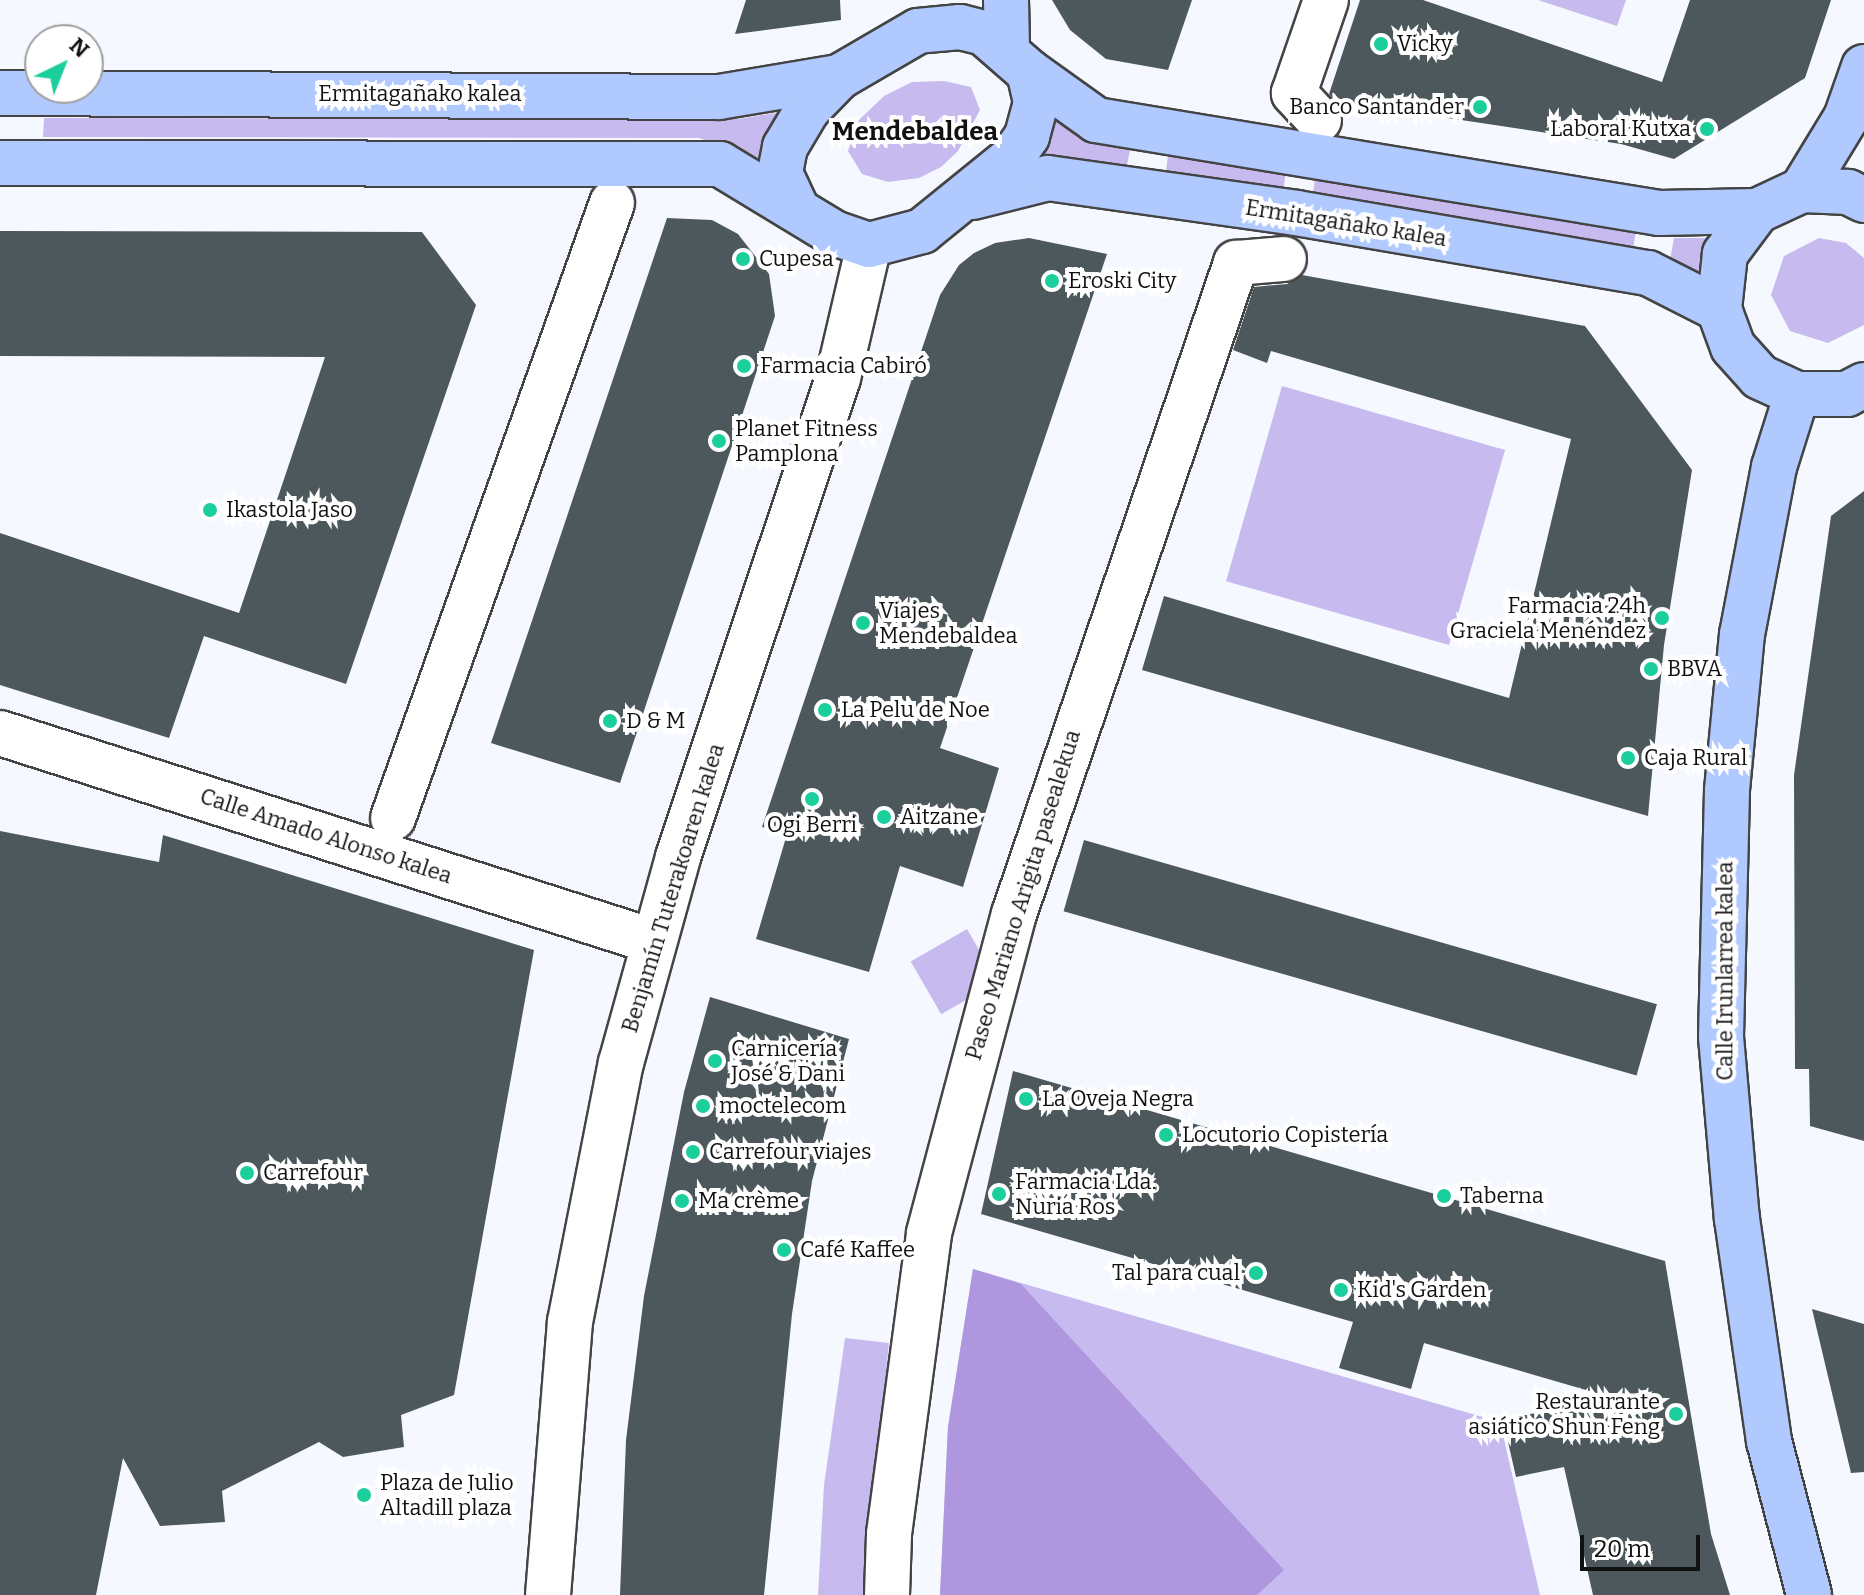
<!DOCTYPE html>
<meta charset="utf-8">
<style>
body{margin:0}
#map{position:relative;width:1864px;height:1595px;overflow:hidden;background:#f5f9ff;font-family:Bitter,serif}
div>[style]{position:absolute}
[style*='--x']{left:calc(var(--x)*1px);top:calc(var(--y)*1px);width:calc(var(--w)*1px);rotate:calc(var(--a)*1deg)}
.green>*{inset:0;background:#c7baee;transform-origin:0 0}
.forest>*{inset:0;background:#af97e0}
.building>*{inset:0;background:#4c585b;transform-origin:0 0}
.roads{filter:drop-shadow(2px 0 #444) drop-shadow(-2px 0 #444) drop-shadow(0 2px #444) drop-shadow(0 -2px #444)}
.street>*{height:44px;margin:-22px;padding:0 22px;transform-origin:22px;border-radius:22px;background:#fff}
.secondary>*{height:44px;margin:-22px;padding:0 22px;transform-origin:22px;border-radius:22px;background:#b0caff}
.dots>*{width:22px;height:22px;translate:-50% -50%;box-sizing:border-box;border:4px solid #fff;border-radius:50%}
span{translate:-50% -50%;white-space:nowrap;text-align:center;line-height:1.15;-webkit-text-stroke:8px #fff;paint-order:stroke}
.poi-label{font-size:22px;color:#111}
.left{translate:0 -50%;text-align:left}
.right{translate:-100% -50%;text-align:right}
.street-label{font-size:22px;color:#111}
.quarter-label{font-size:26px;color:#111;font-weight:700}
.north{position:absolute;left:24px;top:24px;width:80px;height:80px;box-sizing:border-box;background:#fff;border:2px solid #a0a0a0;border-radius:50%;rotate:43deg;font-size:22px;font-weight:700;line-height:32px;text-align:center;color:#111}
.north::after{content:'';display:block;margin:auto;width:28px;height:36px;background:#1bcf9d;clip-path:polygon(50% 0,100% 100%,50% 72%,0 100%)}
.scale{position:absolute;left:1580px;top:1535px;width:120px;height:36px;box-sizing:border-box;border:4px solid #111;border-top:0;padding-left:10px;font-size:24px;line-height:28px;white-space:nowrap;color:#111;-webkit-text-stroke:6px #fff;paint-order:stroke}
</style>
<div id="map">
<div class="green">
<div style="clip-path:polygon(1538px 0,1626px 0,1617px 26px)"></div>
<div style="clip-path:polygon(944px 81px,971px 87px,980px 110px,958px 151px,941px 167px,919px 178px,888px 182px,862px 174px,848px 151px,859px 120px,884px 96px,912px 82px)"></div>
<div style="clip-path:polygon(782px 112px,768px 161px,699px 138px,43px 137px,44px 118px,738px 119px)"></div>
<div style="clip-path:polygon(1054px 118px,1091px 139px,1130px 150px,1127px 165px,1044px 154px)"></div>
<div style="left:1168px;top:156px;width:119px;height:18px;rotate:8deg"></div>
<div style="left:1315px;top:180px;width:325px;height:20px;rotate:9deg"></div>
<div style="clip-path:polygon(1674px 238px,1709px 238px,1696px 278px,1670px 260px)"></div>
<div style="clip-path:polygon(1819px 238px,1846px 243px,1864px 258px,1864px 325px,1828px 343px,1790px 331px,1771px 295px,1784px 256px)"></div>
<div style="left:1282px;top:386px;width:232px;height:203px;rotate:16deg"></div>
<div style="left:967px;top:929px;width:61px;height:65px;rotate:60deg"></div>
<div style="clip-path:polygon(973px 1269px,1500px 1422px,1540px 1595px,940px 1595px,948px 1427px)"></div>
<div style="clip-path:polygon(845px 1338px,889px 1343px,863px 1595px,818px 1595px,824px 1485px)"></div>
</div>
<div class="forest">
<div style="clip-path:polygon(973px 1269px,1021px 1284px,1284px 1570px,1257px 1595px,940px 1595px,948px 1427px)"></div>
</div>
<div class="building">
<div style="clip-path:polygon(746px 0,840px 0,841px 20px,735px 34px)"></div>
<div style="clip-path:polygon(1052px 0,1192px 0,1168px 70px,1106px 59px,1070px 30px)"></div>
<div style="clip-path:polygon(1360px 0,1423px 0,1662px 82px,1690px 0,1831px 0,1805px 78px,1674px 159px,1621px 144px,1335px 101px,1329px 94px)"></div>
<div style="clip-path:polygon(667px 218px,712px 220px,738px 234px,769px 274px,775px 316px,620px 783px,491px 743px)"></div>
<div style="clip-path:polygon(0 231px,422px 232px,476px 305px,346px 684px,204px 636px,169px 738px,0 685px,0 533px,239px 613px,325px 357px,0 356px)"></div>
<div style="clip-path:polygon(1029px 238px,1107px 254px,940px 748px,999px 768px,963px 887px,900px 866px,869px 972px,756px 939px,787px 834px,762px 827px,940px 295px,959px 265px,974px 253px,995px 243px)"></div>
<div style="clip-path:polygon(1302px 275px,1585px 326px,1692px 470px,1664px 645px,1648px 816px,1142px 670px,1164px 596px,1509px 698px,1571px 439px,1271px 351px,1267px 363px,1233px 350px,1254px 287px,1287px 284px)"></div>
<div style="clip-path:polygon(1864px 491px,1864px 1141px,1810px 1126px,1809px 1069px,1795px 1069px,1794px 775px,1831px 516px)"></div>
<div style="clip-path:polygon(0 831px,159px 862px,163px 835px,534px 950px,454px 1395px,401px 1415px,404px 1447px,343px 1457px,319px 1442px,222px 1491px,225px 1522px,160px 1526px,123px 1458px,96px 1595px,0 1595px)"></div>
<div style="left:1084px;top:840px;width:596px;height:74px;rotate:16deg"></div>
<div style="clip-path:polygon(710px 997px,849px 1039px,812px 1181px,792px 1314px,764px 1595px,620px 1595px,626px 1440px,644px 1296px,684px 1092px)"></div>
<div style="clip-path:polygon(1013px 1071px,1665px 1261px,1711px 1534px,1730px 1595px,1593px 1595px,1564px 1467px,1516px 1477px,1503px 1420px,1610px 1397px,1424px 1343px,1411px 1389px,1339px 1368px,1353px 1322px,981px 1214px)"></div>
<div style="clip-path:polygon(1812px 1309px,1864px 1324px,1864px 1472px,1851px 1473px)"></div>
</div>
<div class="roads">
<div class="street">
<div style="--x:1319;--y:120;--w:37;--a:-133"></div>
<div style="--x:1294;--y:93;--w:98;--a:-71"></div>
<div style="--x:0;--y:733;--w:684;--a:17.69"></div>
<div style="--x:393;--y:818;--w:653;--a:-70.4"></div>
<div style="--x:548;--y:1595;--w:274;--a:-85.4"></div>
<div style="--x:570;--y:1322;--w:264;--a:-78.9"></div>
<div style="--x:621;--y:1063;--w:214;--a:-74.5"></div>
<div style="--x:678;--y:857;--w:505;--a:-71.53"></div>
<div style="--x:838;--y:378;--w:137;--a:-76.9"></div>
<div style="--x:887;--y:1595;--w:61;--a:-88.1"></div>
<div style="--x:889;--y:1534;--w:304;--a:-82.4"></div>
<div style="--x:929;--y:1233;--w:330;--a:-75.1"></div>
<div style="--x:1014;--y:914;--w:688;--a:-71.17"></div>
<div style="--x:1236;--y:263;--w:48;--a:-4.8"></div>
</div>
<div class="secondary">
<div style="--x:1006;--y:0;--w:49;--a:88.8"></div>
<div style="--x:1029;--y:72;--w:82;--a:35.6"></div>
<div style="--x:1096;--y:120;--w:571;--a:9.38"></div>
<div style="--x:1659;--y:213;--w:98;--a:-1.2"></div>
<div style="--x:0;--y:93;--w:719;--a:0.32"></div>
<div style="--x:719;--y:97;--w:122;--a:-9.5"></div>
<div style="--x:0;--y:163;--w:720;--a:0.08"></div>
<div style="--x:720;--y:164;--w:133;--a:31.2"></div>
<div style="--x:834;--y:233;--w:37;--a:19"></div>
<div style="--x:869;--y:245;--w:55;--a:-14.8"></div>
<div style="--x:922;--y:231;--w:114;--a:-39"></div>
<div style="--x:1011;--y:159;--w:28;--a:-55"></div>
<div style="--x:1027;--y:136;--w:35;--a:-75"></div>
<div style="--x:1036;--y:102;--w:31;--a:-103"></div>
<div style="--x:1029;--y:72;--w:60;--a:-139.1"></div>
<div style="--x:984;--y:33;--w:25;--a:-166"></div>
<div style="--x:960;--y:27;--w:42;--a:174.6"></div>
<div style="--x:918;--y:31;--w:91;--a:149.8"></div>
<div style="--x:839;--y:77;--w:46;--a:134.1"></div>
<div style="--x:807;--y:110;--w:43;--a:120.7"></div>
<div style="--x:785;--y:147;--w:26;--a:101"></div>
<div style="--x:780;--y:173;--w:40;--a:65"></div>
<div style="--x:1802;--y:190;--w:84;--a:-58.6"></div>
<div style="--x:1846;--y:118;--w:54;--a:-70.6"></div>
<div style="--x:973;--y:197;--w:77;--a:-14.2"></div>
<div style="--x:1048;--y:178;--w:250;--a:8"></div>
<div style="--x:1296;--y:213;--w:357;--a:9.7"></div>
<div style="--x:1648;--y:273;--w:80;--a:26.9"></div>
<div style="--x:1864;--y:200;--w:18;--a:-153"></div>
<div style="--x:1848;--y:192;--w:46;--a:-177.5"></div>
<div style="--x:1802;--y:190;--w:50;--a:155"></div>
<div style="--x:1757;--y:211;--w:54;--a:126.7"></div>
<div style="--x:1725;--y:254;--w:55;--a:96.2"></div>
<div style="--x:1719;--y:309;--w:40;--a:69.8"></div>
<div style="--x:1733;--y:347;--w:40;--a:48"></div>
<div style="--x:1760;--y:377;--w:41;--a:24.7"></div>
<div style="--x:1797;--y:394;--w:50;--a:0"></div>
<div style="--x:1847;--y:394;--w:19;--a:-28"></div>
<div style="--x:1797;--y:394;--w:77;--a:107.5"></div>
<div style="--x:1774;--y:467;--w:170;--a:100.8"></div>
<div style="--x:1742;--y:634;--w:158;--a:95.5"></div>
<div style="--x:1727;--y:791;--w:246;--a:91.4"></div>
<div style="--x:1721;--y:1037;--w:183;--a:85"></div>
<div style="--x:1737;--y:1219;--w:224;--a:81.8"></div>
<div style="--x:1769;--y:1441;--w:159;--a:75.4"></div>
</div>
</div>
<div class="dots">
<div style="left:1381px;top:44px;background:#1bcf9d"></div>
<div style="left:1480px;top:107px;background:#1bcf9d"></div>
<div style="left:1707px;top:129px;background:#1bcf9d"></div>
<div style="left:743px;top:259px;background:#1bcf9d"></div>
<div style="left:1052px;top:281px;background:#1bcf9d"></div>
<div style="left:744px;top:366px;background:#1bcf9d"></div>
<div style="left:719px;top:441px;background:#1bcf9d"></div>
<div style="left:210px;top:510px;background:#1bcf9d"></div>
<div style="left:1662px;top:618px;background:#1bcf9d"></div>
<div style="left:863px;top:623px;background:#1bcf9d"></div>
<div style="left:1651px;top:669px;background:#1bcf9d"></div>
<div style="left:825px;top:710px;background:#1bcf9d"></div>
<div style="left:610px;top:721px;background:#1bcf9d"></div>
<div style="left:1628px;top:758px;background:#1bcf9d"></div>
<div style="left:812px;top:799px;background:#1bcf9d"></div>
<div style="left:884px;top:817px;background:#1bcf9d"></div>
<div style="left:715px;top:1061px;background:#1bcf9d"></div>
<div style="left:1026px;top:1099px;background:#1bcf9d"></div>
<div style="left:703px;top:1106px;background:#1bcf9d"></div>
<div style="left:1166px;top:1135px;background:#1bcf9d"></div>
<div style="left:693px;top:1152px;background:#1bcf9d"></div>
<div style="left:247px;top:1173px;background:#1bcf9d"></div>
<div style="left:999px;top:1194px;background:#1bcf9d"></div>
<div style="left:1444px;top:1196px;background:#1bcf9d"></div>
<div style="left:682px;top:1201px;background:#1bcf9d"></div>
<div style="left:784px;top:1250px;background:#1bcf9d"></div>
<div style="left:1256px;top:1273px;background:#1bcf9d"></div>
<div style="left:1341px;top:1290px;background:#1bcf9d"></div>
<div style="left:1676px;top:1414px;background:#1bcf9d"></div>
<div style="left:364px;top:1495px;background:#1bcf9d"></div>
</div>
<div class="poi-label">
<span class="left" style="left:1397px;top:44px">Vicky</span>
<span class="right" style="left:1464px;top:107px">Banco Santander</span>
<span class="right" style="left:1691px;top:129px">Laboral Kutxa</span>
<span class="left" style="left:759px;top:259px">Cupesa</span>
<span class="left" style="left:1068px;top:281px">Eroski City</span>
<span class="left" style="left:760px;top:366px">Farmacia Cabiró</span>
<span class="left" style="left:735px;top:441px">Planet Fitness<br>Pamplona</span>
<span class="left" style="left:226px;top:510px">Ikastola Jaso</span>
<span class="right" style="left:1646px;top:618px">Farmacia 24h<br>Graciela Menéndez</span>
<span class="left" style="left:879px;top:623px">Viajes<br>Mendebaldea</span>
<span class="left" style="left:1667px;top:669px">BBVA</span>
<span class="left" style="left:841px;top:710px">La Pelu de Noe</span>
<span class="left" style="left:626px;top:721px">D &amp; M</span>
<span class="left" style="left:1644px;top:758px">Caja Rural</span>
<span class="left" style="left:900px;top:817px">Aitzane</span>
<span style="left:812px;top:825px">Ogi Berri</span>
<span class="left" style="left:731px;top:1061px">Carnicería<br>José &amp; Dani</span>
<span class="left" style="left:1042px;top:1099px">La Oveja Negra</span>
<span class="left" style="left:719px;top:1106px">moctelecom</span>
<span class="left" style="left:1182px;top:1135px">Locutorio Copistería</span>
<span class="left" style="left:709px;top:1152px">Carrefour viajes</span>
<span class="left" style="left:263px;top:1173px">Carrefour</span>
<span class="left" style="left:1015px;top:1194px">Farmacia Lda.<br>Nuria Ros</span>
<span class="left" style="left:1460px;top:1196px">Taberna</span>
<span class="left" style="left:698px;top:1201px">Ma crème</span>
<span class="left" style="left:800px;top:1250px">Café Kaffee</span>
<span class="right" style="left:1240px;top:1273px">Tal para cual</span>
<span class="left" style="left:1357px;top:1290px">Kid's Garden</span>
<span class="right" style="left:1660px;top:1414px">Restaurante<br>asiático Shun Feng</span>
<span class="left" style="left:380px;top:1495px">Plaza de Julio<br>Altadill plaza</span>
</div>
<div class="street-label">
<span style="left:420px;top:94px">Ermitagañako kalea</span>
<span style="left:1346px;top:223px;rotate:9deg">Ermitagañako kalea</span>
<span style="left:326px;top:836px;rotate:18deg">Calle Amado Alonso kalea</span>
<span style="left:673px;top:888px;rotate:-73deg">Benjamín Tuterakoaren kalea</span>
<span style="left:1023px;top:895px;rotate:-73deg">Paseo Mariano Arigita pasealekua</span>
<span style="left:1725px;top:971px;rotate:-90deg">Calle Irunlarrea kalea</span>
</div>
<div class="quarter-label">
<span style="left:915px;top:132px">Mendebaldea</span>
</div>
<div class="north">N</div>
<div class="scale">20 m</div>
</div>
